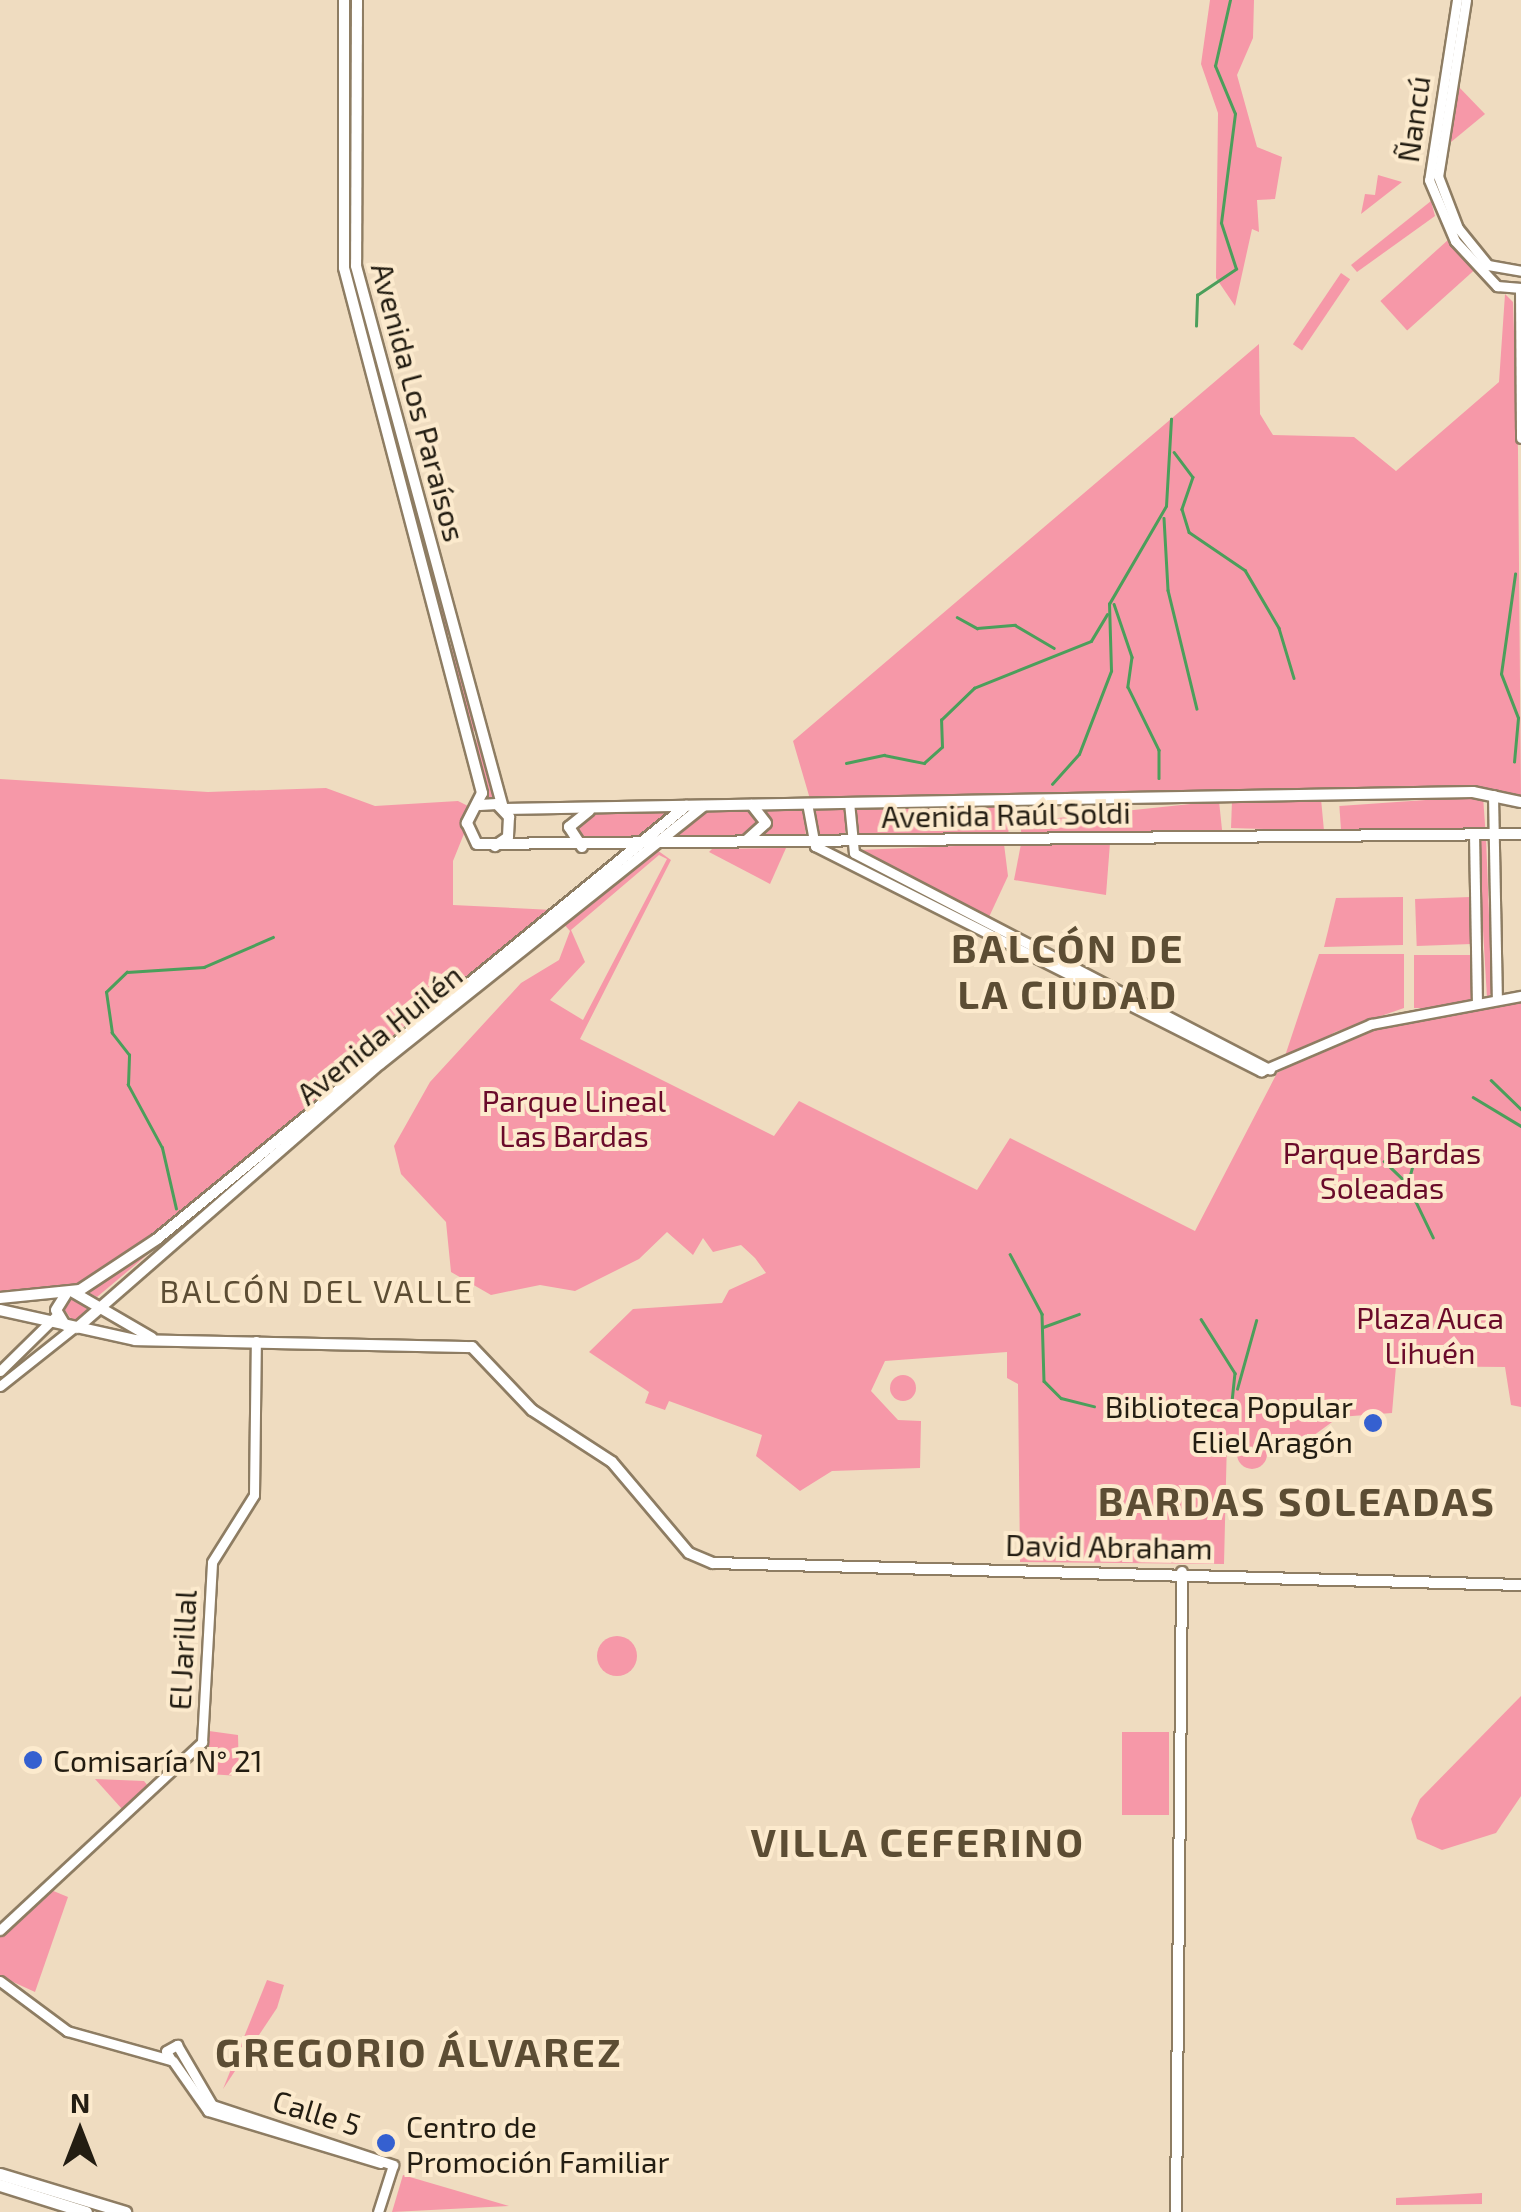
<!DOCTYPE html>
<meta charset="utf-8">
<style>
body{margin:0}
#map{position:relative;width:1521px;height:2212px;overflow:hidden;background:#efdcc0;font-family:"Exo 2",sans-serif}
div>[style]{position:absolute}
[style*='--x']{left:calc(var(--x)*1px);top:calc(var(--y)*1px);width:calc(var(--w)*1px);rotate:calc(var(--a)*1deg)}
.green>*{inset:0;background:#f698a8;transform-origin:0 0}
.round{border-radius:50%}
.stream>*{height:2.5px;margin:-1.25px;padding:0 1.25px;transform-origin:1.25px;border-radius:1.25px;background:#4b9f5b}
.roads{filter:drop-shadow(2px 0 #8e7d63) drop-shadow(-2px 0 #8e7d63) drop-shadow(0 2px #8e7d63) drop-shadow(0 -2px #8e7d63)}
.tertiary>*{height:9px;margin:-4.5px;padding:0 4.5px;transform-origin:4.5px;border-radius:4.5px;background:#fff}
.secondary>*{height:10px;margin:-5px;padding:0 5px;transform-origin:5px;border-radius:5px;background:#fff}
.primary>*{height:11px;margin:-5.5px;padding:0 5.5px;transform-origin:5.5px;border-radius:5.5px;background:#fff}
.dots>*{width:28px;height:28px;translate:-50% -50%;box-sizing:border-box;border:5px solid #fceacd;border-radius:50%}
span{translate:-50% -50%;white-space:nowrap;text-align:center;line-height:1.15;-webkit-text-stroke:8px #fceacd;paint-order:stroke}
.street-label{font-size:30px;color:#231d12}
.park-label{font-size:30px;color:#6a0a2a}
.poi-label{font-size:30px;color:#231d12}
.right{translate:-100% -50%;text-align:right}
.left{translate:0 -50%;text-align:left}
.neighbourhood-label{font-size:32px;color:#5c4d34;letter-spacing:2.5px}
.district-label{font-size:40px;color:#5c4d34;font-weight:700;letter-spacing:2.5px}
.north{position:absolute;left:30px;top:2082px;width:100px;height:100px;-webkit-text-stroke:8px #fceacd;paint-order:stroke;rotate:0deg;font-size:28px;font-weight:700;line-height:40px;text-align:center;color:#231d12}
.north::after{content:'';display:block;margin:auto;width:35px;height:45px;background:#231d12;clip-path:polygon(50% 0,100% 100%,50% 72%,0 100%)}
</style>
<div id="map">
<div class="green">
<div style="clip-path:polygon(347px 0,353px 0,349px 146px)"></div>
<div style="clip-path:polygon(1210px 0,1254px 0,1253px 38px,1237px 75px,1257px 147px,1282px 157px,1275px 199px,1257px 200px,1259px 232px,1252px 229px,1235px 306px,1216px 278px,1218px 113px,1201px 64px)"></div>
<div style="clip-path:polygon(1456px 84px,1485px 114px,1445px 147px)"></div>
<div style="clip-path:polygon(1378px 175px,1402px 182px,1361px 214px,1365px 194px,1375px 195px)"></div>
<div style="clip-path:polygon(1431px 201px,1435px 216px,1357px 272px,1351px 265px)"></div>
<div style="left:1448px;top:240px;width:40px;height:91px;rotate:48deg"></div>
<div style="left:1341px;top:273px;width:11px;height:86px;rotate:34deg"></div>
<div style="clip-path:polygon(1505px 294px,1513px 302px,1518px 450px,1521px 798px,1475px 788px,810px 799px,793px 741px,1259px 344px,1260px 414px,1273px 435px,1354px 437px,1396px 471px,1499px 382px)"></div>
<div style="clip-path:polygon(423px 545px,450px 628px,448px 634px,445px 634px)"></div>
<div style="clip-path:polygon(450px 642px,476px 728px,474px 731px,469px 728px)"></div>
<div style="clip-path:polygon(476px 739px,480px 742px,494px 800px,485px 800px)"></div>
<div style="clip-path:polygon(0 779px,208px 792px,326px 788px,375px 806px,458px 801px,474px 809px,453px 861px,453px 905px,553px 910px,161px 1232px,78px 1288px,0 1295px)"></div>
<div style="left:1483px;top:796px;width:32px;height:144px;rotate:86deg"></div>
<div style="clip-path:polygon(1321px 799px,1324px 831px,1231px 828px,1232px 801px)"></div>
<div style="left:1219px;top:801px;width:31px;height:200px;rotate:84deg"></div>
<div style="clip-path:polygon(812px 807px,845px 808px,845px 837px,817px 838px)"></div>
<div style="left:854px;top:807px;width:154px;height:30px;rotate:-1deg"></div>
<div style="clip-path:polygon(753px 808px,762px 814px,758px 836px,671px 836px,703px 809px)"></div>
<div style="clip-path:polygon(762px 808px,803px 808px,806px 836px,758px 839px,767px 826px)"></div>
<div style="clip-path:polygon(585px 813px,669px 810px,670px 813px,632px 844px,581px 845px,571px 832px)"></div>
<div style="clip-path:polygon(1486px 838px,1492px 992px,1487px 998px,1478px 843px)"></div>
<div style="clip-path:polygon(1004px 844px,1008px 876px,989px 917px,859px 850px)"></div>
<div style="clip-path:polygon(1021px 844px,1110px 843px,1106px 895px,1014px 880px)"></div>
<div style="clip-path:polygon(786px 848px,770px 884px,709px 852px,712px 849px)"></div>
<div style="clip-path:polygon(evenodd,657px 850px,671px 860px,580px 1039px,774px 1136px,799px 1101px,977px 1190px,1010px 1138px,1195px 1231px,1277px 1073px,1363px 1029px,1521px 1001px,1521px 1407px,1511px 1405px,1505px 1367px,1396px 1366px,1392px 1413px,1339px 1417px,1306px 1441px,1227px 1440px,1224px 1564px,1020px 1562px,1018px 1384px,1007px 1378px,1007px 1352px,885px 1361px,871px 1391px,898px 1420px,921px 1421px,920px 1468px,832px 1471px,800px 1491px,756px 1456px,762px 1435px,669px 1401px,665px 1410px,645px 1403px,649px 1392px,589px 1352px,633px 1309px,722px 1303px,729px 1290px,766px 1273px,755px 1258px,741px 1245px,713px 1252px,703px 1238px,693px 1255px,667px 1232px,639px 1259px,575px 1291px,540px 1285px,491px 1295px,451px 1272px,446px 1222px,401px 1174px,394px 1146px,430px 1082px,521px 983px,559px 960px,570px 931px,562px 922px,657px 850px,659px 855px,667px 859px,583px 1020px,550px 1000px,585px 962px,571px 930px,659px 855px)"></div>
<div style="left:1470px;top:897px;width:47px;height:55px;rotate:88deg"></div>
<div style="clip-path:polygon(1336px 898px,1403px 897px,1403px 945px,1324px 947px)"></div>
<div style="clip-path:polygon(1319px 954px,1404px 954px,1404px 1008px,1335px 1032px,1282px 1065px)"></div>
<div style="left:1414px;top:955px;width:57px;height:53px"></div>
<div style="clip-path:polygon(384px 1056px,97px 1297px,87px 1292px,87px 1291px)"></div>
<div style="clip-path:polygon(70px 1296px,89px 1307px,75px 1324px,61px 1305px)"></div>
<div class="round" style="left:890px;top:1375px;width:26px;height:26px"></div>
<div class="round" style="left:1237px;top:1439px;width:30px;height:30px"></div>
<div class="round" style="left:597px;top:1636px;width:40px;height:40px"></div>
<div style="clip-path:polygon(1521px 1696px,1521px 1796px,1496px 1833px,1442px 1850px,1417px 1839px,1411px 1819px,1420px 1799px)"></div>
<div style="clip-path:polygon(209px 1731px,238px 1735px,239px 1776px,209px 1774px)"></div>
<div style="left:1122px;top:1732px;width:47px;height:83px"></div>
<div style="clip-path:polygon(95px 1779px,144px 1781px,148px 1786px,122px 1809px)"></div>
<div style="clip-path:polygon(51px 1890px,68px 1897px,35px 1992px,0 1976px,0 1936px)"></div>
<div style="clip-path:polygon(267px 1980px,284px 1985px,277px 2008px,223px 2089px)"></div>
<div style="clip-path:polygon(403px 2175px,509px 2206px,392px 2212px)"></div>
<div style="clip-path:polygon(1482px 2193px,1482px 2204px,1396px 2205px,1396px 2198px)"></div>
</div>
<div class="stream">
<div style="--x:1196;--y:326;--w:31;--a:-88"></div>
<div style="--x:1197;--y:295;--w:47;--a:-33.7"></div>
<div style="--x:1236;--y:269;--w:48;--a:-108.1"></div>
<div style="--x:1221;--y:223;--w:110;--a:-82.7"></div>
<div style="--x:1235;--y:114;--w:52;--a:-112.6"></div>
<div style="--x:1215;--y:66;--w:68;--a:-77.2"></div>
<div style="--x:1174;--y:452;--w:31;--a:53"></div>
<div style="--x:1193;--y:477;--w:34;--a:109"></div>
<div style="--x:1182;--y:509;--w:24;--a:73"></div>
<div style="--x:1189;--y:532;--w:68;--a:34.2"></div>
<div style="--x:1245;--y:570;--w:67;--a:59.6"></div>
<div style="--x:1279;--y:628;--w:52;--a:73.3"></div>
<div style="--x:1164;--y:518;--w:72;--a:86.8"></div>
<div style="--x:1168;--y:590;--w:122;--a:76.3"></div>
<div style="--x:1114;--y:604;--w:56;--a:71.2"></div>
<div style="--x:1132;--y:657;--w:30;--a:98"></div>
<div style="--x:1128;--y:687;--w:70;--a:63.8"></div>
<div style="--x:1159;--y:750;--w:28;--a:90"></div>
<div style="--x:957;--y:617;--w:23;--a:29"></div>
<div style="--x:977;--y:628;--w:38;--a:-5"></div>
<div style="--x:1015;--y:625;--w:45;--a:30.5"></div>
<div style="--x:1514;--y:762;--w:44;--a:-84.8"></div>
<div style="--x:1518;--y:718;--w:47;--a:-111.1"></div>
<div style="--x:1501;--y:674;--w:101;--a:-82"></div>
<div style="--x:846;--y:763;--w:39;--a:-12"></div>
<div style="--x:884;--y:755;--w:41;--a:11.3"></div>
<div style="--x:924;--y:763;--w:24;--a:-42"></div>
<div style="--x:942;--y:747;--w:27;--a:-92"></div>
<div style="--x:941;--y:720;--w:46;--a:-44.1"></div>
<div style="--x:974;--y:688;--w:126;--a:-21.9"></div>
<div style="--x:1091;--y:641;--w:31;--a:-59"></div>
<div style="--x:1052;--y:784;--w:40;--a:-48"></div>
<div style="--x:1079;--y:754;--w:89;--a:-68.9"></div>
<div style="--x:1111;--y:671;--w:67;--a:-91.7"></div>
<div style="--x:1109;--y:604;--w:113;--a:-59.8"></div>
<div style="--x:1166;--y:506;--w:87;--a:-86.7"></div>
<div style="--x:1491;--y:1080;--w:42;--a:44"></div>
<div style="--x:1473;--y:1097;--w:56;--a:31.1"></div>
<div style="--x:1384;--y:1161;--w:33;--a:44"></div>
<div style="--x:1414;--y:1162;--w:24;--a:105"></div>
<div style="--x:1408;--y:1185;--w:58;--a:64.3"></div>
<div style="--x:176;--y:1209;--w:63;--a:-102.9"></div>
<div style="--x:162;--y:1148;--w:72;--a:-118.4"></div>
<div style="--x:128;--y:1085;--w:30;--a:-88"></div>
<div style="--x:129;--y:1055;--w:28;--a:-128"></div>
<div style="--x:112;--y:1033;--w:41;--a:-98.3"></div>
<div style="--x:106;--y:992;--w:29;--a:-44"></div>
<div style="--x:127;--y:972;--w:77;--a:-3.7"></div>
<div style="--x:204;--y:967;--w:75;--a:-23.5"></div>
<div style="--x:1010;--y:1254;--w:68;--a:61.9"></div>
<div style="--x:1042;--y:1314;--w:67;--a:88.3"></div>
<div style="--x:1044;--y:1381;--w:24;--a:45"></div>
<div style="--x:1061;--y:1398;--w:34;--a:14"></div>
<div style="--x:1201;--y:1319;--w:64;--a:57.8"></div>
<div style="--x:1235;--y:1373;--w:37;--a:96"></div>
<div style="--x:1043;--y:1327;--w:38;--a:-20"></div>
<div style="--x:1237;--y:1389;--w:71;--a:-74.4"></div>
</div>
<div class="roads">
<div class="tertiary">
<div style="--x:1457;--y:0;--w:182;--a:98.8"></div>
<div style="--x:1429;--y:180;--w:66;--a:66.9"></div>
<div style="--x:1455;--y:241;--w:62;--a:47"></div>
<div style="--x:1497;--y:286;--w:24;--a:5"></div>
<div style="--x:1466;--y:0;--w:178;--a:99"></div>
<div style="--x:1438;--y:176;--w:56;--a:69"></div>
<div style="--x:1458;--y:228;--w:48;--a:51"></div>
<div style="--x:1488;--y:265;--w:34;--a:10"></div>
<div style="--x:1520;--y:289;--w:149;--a:89.6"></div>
<div style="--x:1493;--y:795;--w:204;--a:88.9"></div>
<div style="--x:849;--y:802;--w:51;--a:84.4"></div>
<div style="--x:854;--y:853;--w:469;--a:27.5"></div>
<div style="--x:807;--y:803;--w:44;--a:79.5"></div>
<div style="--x:815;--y:846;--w:500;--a:26.8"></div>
<div style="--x:1261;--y:1071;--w:120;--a:-23.1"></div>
<div style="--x:1371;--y:1024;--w:153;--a:-10.6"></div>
<div style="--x:1474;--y:833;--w:170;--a:89"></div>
<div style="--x:0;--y:1371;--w:77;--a:-44.5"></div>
<div style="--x:0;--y:1386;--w:93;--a:-38.5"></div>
<div style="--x:0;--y:1930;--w:276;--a:-42.9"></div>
<div style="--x:202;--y:1742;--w:180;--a:-86.8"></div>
<div style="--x:212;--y:1562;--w:79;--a:-57.9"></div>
<div style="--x:254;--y:1495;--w:154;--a:-89.3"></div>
<div style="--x:0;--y:1981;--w:84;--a:36.7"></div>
<div style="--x:67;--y:2031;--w:108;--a:15.6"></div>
<div style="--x:171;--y:2060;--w:10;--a:-119"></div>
<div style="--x:166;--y:2051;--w:13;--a:-29"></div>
<div style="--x:177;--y:2045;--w:69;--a:59.7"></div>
<div style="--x:212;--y:2105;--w:191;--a:18.3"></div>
<div style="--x:173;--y:2061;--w:61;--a:55"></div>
<div style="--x:208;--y:2111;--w:180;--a:16.8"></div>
<div style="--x:378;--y:2212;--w:49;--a:-72.3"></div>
</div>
<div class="secondary">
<div style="--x:344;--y:0;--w:268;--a:90"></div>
<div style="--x:344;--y:268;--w:543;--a:75.27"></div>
<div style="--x:482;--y:793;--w:34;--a:117"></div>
<div style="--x:467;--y:823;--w:23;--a:65"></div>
<div style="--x:477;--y:844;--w:1044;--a:-0.55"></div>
<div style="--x:357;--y:0;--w:266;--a:90.2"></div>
<div style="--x:356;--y:266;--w:562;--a:74.83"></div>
<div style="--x:480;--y:805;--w:17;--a:-3"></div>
<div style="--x:497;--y:804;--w:18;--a:47"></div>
<div style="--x:509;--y:817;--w:20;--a:93"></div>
<div style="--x:508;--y:837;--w:16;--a:145"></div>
<div style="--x:504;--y:809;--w:969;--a:-1.01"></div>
<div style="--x:1473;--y:792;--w:49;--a:11.8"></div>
<div style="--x:747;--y:840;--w:25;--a:-42"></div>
<div style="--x:766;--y:823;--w:23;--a:-128"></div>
<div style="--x:582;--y:847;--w:24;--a:-123"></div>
<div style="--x:569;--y:827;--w:26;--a:-39"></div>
<div style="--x:73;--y:1292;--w:91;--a:30.2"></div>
<div style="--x:0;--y:1298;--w:80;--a:-5.7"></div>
<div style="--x:80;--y:1290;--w:92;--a:-33.5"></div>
<div style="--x:157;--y:1239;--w:684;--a:-39.3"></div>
<div style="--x:0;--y:1310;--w:138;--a:12.5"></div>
<div style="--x:135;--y:1340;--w:337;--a:1.2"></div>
<div style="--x:472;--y:1347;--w:87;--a:46.4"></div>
<div style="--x:532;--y:1410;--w:95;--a:33"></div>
<div style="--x:612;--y:1462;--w:119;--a:49.8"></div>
<div style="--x:689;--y:1553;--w:26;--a:23"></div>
<div style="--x:713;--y:1563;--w:808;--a:1.56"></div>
<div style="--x:65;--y:1325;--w:17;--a:-121"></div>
<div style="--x:56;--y:1310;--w:19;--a:-58"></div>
<div style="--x:77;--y:1328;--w:402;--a:-41.1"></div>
<div style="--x:380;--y:1064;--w:413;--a:-38.6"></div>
<div style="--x:1176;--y:2212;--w:640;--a:-89.46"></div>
</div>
<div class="primary">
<div style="--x:0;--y:2174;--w:131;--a:16.9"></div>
<div style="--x:0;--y:2185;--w:90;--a:17.4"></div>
</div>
</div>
<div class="dots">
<div style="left:1373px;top:1423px;background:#3560d0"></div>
<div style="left:33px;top:1760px;background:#3560d0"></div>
<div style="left:386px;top:2143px;background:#3560d0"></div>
</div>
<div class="street-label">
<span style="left:1413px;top:119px;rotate:-82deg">Ñancú</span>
<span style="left:419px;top:402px;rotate:75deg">Avenida Los Paraísos</span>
<span style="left:1006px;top:814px;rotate:-1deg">Avenida Raúl Soldi</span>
<span style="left:379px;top:1034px;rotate:-39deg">Avenida Huilén</span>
<span style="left:1109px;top:1546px;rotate:1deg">David Abraham</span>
<span style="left:182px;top:1650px;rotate:-87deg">El Jarillal</span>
<span style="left:317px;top:2112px;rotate:17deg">Calle 5</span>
</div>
<div class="park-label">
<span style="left:574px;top:1117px">Parque Lineal<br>Las Bardas</span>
<span style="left:1382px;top:1169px">Parque Bardas<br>Soleadas</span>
<span style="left:1430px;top:1334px">Plaza Auca<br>Lihuén</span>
</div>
<div class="poi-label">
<span class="right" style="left:1353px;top:1423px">Biblioteca Popular<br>Eliel Aragón</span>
<span class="left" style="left:53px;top:1760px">Comisaría N° 21</span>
<span class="left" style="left:406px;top:2143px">Centro de<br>Promoción Familiar</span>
</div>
<div class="neighbourhood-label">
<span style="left:317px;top:1290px">BALCÓN DEL VALLE</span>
</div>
<div class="district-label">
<span style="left:1068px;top:970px">BALCÓN DE<br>LA CIUDAD</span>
<span style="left:1297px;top:1500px">BARDAS SOLEADAS</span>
<span style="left:918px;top:1841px">VILLA CEFERINO</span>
<span style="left:419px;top:2051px">GREGORIO ÁLVAREZ</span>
</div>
<div class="north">N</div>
</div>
